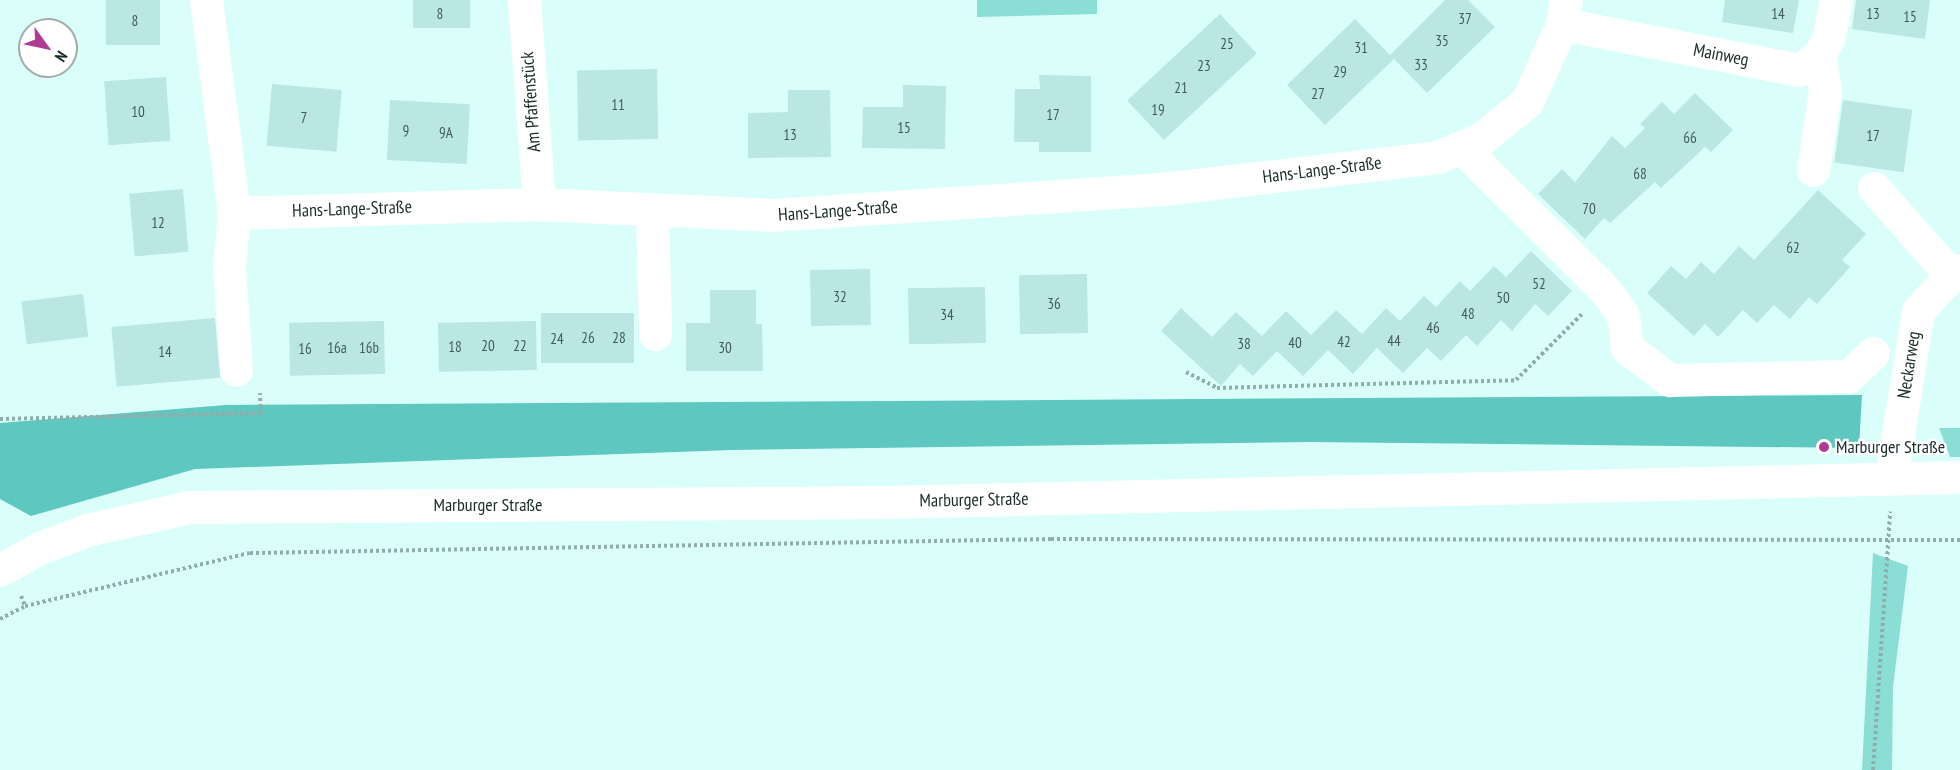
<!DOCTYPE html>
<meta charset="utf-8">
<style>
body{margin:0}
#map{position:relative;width:1960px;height:770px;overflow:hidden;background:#dafffb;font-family:"PT Sans Narrow",sans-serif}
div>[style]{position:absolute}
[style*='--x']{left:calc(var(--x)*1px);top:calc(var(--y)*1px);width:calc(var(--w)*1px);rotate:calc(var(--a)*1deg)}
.green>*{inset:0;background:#8aded6}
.forest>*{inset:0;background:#5ec7bf}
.building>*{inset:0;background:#bae7e3;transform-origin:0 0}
.path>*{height:4px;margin-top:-2px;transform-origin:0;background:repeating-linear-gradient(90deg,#8fadaa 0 3px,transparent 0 6px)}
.minor>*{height:33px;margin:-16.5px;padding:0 16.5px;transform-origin:16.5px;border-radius:16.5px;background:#fff}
.dots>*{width:16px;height:16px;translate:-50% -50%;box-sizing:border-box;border:3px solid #fff;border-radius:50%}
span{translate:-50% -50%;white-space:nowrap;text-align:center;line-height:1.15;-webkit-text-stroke:4.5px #fff;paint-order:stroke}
.number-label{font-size:15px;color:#425b58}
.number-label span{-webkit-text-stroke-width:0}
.street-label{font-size:18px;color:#1a2c2a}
.poi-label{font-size:18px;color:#1a2c2a}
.left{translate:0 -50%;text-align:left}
.north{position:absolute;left:18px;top:18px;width:60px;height:60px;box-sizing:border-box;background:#fff;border:2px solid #a3abaa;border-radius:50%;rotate:123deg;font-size:16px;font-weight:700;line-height:24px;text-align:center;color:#1a2c2a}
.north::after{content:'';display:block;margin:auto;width:21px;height:27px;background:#af3b94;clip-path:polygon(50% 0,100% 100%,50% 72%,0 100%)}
</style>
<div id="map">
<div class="green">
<div style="clip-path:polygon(977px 0,1097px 0,1097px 14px,977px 17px)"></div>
<div style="clip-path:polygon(1939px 428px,1960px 428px,1960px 457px,1950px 457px)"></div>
<div style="clip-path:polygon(1873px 553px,1908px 566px,1893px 687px,1892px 770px,1862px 770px)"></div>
</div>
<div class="forest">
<div style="clip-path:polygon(1862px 395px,1859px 448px,1310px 442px,732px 450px,195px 469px,31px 516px,0 499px,0 423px,226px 405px)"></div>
</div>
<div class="building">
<div style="left:106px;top:0;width:54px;height:45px"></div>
<div style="left:413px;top:0;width:57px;height:28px"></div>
<div style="clip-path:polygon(1445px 0,1468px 0,1495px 27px,1427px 93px,1394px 59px,1325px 125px,1287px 85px,1355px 19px,1390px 55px)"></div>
<div style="clip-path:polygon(1725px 0,1799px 0,1793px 33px,1722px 22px)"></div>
<div style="clip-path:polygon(1856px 0,1930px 0,1925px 39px,1852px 29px)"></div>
<div style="left:1220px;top:14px;width:54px;height:127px;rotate:47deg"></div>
<div style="left:657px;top:69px;width:70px;height:80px;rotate:89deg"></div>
<div style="clip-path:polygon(1039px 75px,1091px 76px,1091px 152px,1039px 152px,1039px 142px,1014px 142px,1015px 89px,1040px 89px)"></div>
<div style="left:166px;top:77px;width:64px;height:62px;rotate:86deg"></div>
<div style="left:272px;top:84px;width:70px;height:62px;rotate:5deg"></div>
<div style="clip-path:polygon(903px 85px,946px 86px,945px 149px,862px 148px,863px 107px,903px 107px)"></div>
<div style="clip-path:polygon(788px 90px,830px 90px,831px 157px,748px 158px,748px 113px,788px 112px)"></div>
<div style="clip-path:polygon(1695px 93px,1733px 130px,1711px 152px,1705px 147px,1661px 188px,1655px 182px,1610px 223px,1604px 218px,1585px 239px,1538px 194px,1562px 169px,1575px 182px,1612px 136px,1625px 148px,1645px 128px,1640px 124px,1662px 102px,1674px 114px)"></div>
<div style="left:390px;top:100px;width:80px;height:60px;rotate:3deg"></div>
<div style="left:1843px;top:100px;width:70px;height:63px;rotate:8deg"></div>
<div style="left:183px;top:189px;width:63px;height:54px;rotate:85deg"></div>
<div style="clip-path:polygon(1818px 190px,1866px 234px,1842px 260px,1850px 267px,1817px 304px,1809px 297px,1790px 319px,1774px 305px,1757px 323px,1743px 310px,1718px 337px,1705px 324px,1694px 336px,1647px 293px,1671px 266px,1686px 279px,1701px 262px,1714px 274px,1739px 246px,1754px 260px)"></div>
<div style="clip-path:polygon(1531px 251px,1572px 291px,1548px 316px,1535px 304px,1512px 331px,1501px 320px,1477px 346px,1466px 335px,1441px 361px,1427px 348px,1403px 373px,1377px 348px,1353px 374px,1328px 350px,1303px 376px,1277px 351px,1253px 376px,1240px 364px,1221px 386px,1161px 331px,1181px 308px,1212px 337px,1236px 312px,1262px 336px,1286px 311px,1311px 335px,1336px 310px,1362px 334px,1386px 308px,1400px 321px,1424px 296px,1436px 307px,1460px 281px,1470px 291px,1494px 266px,1506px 277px)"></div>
<div style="left:870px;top:269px;width:56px;height:60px;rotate:89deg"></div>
<div style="left:1087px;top:274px;width:59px;height:68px;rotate:89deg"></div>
<div style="left:985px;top:287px;width:56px;height:77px;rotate:89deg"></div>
<div style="clip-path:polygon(710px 290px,756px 290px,756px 324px,762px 324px,763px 371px,686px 371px,686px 323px,710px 323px)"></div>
<div style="left:83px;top:294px;width:43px;height:62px;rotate:83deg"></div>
<div style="left:634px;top:313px;width:50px;height:93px;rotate:90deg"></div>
<div style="left:215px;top:318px;width:60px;height:104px;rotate:85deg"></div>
<div style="left:384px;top:321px;width:53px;height:95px;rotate:89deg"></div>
<div style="left:536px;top:321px;width:49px;height:98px;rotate:89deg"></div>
</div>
<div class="path">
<div style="--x:1186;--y:372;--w:35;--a:27"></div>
<div style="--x:1217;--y:388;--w:299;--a:-1.5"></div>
<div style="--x:1516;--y:380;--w:93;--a:-45"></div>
<div style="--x:0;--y:419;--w:261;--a:-1.3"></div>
<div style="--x:261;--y:413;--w:20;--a:-93"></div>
<div style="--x:21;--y:596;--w:11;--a:68"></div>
<div style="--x:25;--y:606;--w:231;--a:-13.3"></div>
<div style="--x:250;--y:553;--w:801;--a:-1"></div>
<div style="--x:1051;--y:539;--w:909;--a:0.06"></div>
<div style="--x:0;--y:619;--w:28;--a:-27"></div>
<div style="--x:1873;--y:770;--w:259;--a:-86.2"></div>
</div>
<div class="minor">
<div style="--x:206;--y:0;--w:215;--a:82.5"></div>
<div style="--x:234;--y:213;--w:54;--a:95.3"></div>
<div style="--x:229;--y:267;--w:103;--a:86.1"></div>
<div style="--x:524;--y:0;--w:205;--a:85.8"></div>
<div style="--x:1562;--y:24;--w:241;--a:11"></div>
<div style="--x:1799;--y:70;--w:24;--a:-35"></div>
<div style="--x:1819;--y:56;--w:22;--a:-63"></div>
<div style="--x:1829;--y:36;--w:37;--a:-79"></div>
<div style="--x:1461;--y:147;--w:203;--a:44.8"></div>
<div style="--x:1605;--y:290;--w:31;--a:54"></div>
<div style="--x:1623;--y:315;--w:33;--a:83"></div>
<div style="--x:1627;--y:348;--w:54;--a:36.7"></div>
<div style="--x:1670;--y:380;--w:179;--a:-1.3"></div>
<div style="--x:1849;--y:376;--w:33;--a:-44"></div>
<div style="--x:1813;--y:170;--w:79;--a:-81.3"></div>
<div style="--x:1825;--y:92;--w:36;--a:-99"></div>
<div style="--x:1874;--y:188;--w:116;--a:48.5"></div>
<div style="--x:652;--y:209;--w:125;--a:88.6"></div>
<div style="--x:234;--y:213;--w:305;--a:-1.7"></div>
<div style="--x:539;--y:204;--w:233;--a:2.7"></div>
<div style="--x:772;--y:215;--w:391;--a:-3.8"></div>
<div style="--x:1162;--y:189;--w:278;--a:-6.6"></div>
<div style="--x:1438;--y:157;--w:48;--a:-23.4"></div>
<div style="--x:1482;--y:138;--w:58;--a:-38.7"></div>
<div style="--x:1527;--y:102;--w:85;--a:-65.8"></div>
<div style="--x:1562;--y:24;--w:24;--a:-81"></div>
<div style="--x:1891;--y:478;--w:169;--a:-80.8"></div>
<div style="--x:1918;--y:311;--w:49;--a:-47.5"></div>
<div style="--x:1951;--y:275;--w:10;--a:-29"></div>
<div style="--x:0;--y:570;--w:46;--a:-28.8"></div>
<div style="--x:40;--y:548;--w:50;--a:-21"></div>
<div style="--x:87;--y:530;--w:106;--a:-12.6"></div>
<div style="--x:190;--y:507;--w:697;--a:-0.41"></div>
<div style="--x:887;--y:502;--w:1073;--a:-1.33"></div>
</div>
<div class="dots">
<div style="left:1824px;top:447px;background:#af3b94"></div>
</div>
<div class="number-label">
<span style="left:440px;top:14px">8</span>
<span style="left:1778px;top:14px">14</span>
<span style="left:1873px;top:14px">13</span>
<span style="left:1910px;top:17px">15</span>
<span style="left:1465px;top:19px">37</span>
<span style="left:135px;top:21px">8</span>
<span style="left:1442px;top:41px">35</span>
<span style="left:1227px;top:44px">25</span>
<span style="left:1361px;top:48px">31</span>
<span style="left:1421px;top:65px">33</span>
<span style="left:1204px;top:66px">23</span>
<span style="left:1340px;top:72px">29</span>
<span style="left:1181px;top:88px">21</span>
<span style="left:1318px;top:94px">27</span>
<span style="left:618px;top:105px">11</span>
<span style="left:1158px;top:110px">19</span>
<span style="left:138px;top:112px">10</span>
<span style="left:1053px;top:115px">17</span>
<span style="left:304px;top:118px">7</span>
<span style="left:904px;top:128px">15</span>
<span style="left:406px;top:131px">9</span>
<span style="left:446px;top:133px">9A</span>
<span style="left:790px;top:135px">13</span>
<span style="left:1873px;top:136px">17</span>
<span style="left:1690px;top:138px">66</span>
<span style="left:1640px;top:174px">68</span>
<span style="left:1589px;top:209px">70</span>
<span style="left:158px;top:223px">12</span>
<span style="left:1793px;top:248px">62</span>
<span style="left:1539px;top:284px">52</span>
<span style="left:840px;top:297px">32</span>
<span style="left:1503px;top:298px">50</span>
<span style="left:1054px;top:304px">36</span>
<span style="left:1468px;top:314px">48</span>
<span style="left:947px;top:315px">34</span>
<span style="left:1433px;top:328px">46</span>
<span style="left:588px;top:338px">26</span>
<span style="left:619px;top:338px">28</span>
<span style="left:557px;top:339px">24</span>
<span style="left:1394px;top:341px">44</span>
<span style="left:1344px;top:342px">42</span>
<span style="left:1295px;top:343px">40</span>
<span style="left:1244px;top:344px">38</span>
<span style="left:488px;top:346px">20</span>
<span style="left:520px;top:346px">22</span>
<span style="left:455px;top:347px">18</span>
<span style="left:337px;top:348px">16a</span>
<span style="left:369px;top:348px">16b</span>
<span style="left:725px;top:348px">30</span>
<span style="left:305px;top:349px">16</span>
<span style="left:165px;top:352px">14</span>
</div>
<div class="street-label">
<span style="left:1721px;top:55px;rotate:11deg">Mainweg</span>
<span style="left:531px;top:102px;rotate:-94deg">Am Pfaffenstück</span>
<span style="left:1322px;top:170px;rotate:-7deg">Hans-Lange-Straße</span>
<span style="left:352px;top:209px;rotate:-2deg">Hans-Lange-Straße</span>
<span style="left:838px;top:211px;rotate:-4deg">Hans-Lange-Straße</span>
<span style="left:1909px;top:365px;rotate:-81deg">Neckarweg</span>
<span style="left:974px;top:500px;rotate:-1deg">Marburger Straße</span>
<span style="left:488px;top:505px">Marburger Straße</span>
</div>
<div class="poi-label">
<span class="left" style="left:1836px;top:447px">Marburger Straße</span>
</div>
<div class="north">N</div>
</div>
